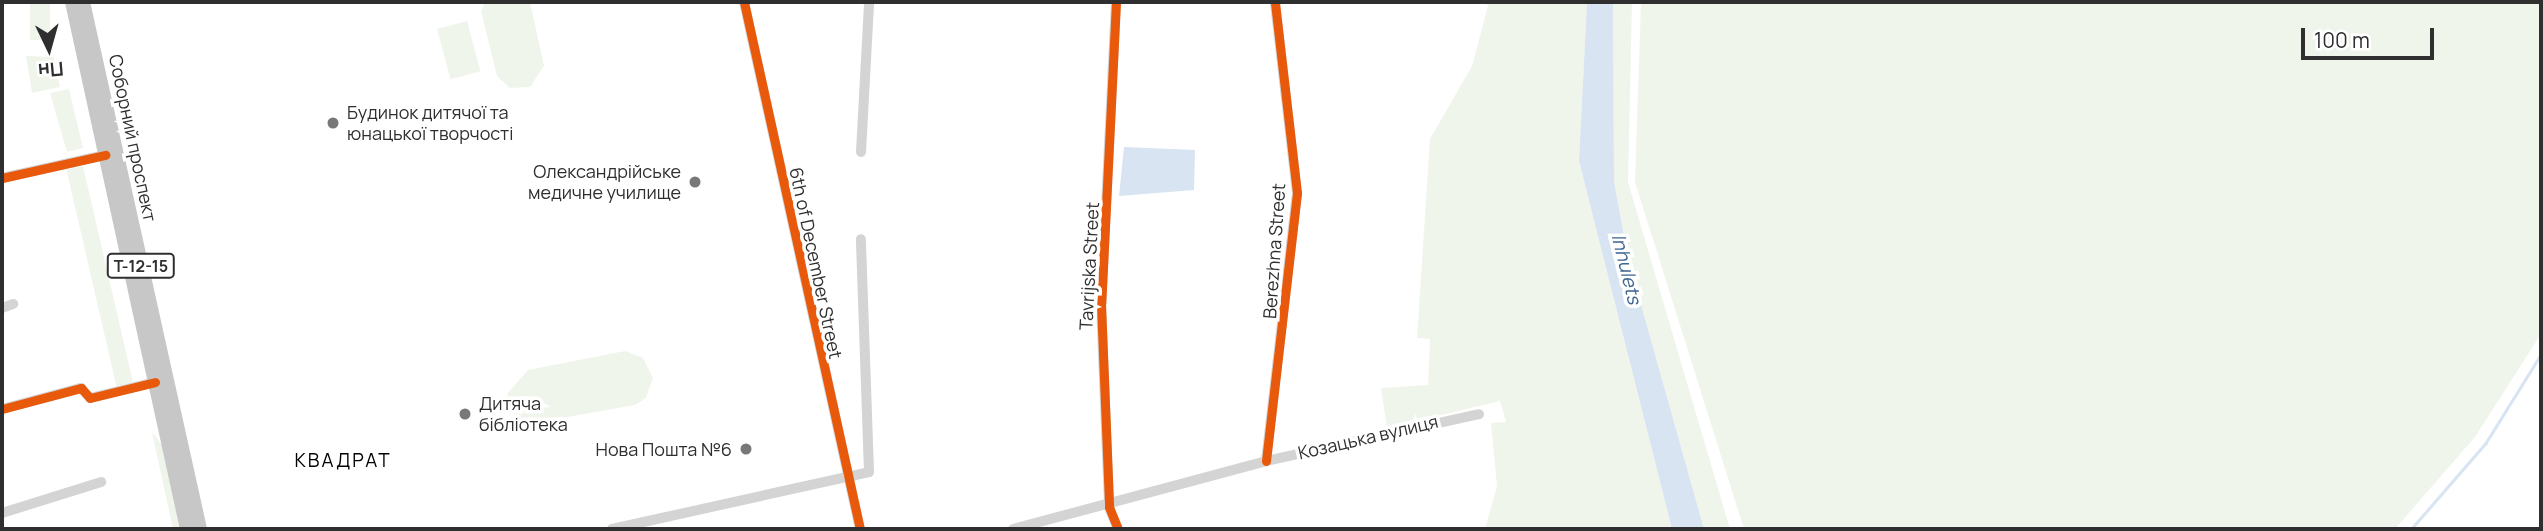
<!DOCTYPE html>
<meta charset="utf-8">
<style>
body{margin:0}
#map{position:relative;width:2543px;height:531px;overflow:hidden;background:#fff;font-family:Manrope,sans-serif}
div>[style]{position:absolute}
[style*='--x']{left:calc(var(--x)*1px);top:calc(var(--y)*1px);width:calc(var(--w)*1px);rotate:calc(var(--a)*1deg)}
.green>*{inset:0;background:#f0f5ec;transform-origin:0 0}
.water>*{inset:0;background:#d8e4f2}
.stream>*{height:2.5px;margin:-1.25px;padding:0 1.25px;transform-origin:1.25px;border-radius:1.25px;background:#d8e4f2}
.minor>*{height:10px;margin:-5px;padding:0 5px;transform-origin:5px;border-radius:5px;background:#d4d4d4}
.major>*{height:14px;margin:-7px;padding:0 7px;transform-origin:7px;border-radius:7px;background:#c7c7c7}
.cycleway>*{height:9px;margin:-4.5px;padding:0 4.5px;transform-origin:4.5px;border-radius:4.5px;background:#e8590c}
.dots>*{width:19px;height:19px;translate:-50% -50%;box-sizing:border-box;border:4px solid #fff;border-radius:50%}
span{translate:-50% -50%;white-space:nowrap;text-align:center;line-height:1.15;-webkit-text-stroke:7px #fff;paint-order:stroke}
.shield-label span{padding:2px 5px;background:#fff;border:2px solid;border-radius:5px;-webkit-text-stroke-width:0}
.shield-label{font-size:16px;color:#2f2f2f;font-weight:700}
.poi-label{font-size:18px;color:#2f2f2f}
.left{translate:0 -50%;text-align:left}
.right{translate:-100% -50%;text-align:right}
.street-label{font-size:18px;color:#2f2f2f}
.water-label{font-size:19px;color:#3c6591;font-style:italic}
.neighbourhood-label{font-size:19px;color:#000;letter-spacing:2px}
.frame{position:absolute;inset:0;border:4px solid #2f2f2f;pointer-events:none}
.north{position:absolute;left:14px;top:14px;width:70px;height:70px;-webkit-text-stroke:5px #fff;paint-order:stroke;rotate:175deg;font-size:19px;font-weight:700;line-height:28px;text-align:center;color:#2f2f2f}
.north::after{content:'';display:block;margin:auto;width:24px;height:32px;background:#2f2f2f;clip-path:polygon(50% 0,100% 100%,50% 72%,0 100%)}
.scale{position:absolute;left:2301px;top:28px;width:133px;height:32px;box-sizing:border-box;border:4px solid #2f2f2f;border-top:0;padding-left:9px;font-size:21px;line-height:24px;white-space:nowrap;color:#2f2f2f;-webkit-text-stroke:5px #fff;paint-order:stroke}
</style>
<div id="map">
<div class="green">
<div style="left:30px;top:2px;width:20px;height:38px"></div>
<div style="clip-path:polygon(485px 2px,530px 2px,544px 66px,530px 87px,510px 88px,497px 76px,481px 11px)"></div>
<div style="clip-path:polygon(1484px 2px,1587px 2px,1579px 161px,1672px 529px,1485px 529px,1497px 486px,1491px 423px,1506px 422px,1500px 401px,1387px 428px,1381px 388px,1428px 385px,1430px 339px,1417px 338px,1430px 139px,1472px 66px,1488px 6px)"></div>
<div style="clip-path:polygon(1613px 2px,1632px 2px,1628px 182px,1730px 529px,1704px 529px,1628px 258px,1614px 181px)"></div>
<div style="clip-path:polygon(1641px 2px,2541px 2px,2541px 334px,2475px 437px,2395px 529px,1744px 529px,1635px 182px)"></div>
<div style="left:467px;top:21px;width:52px;height:31px;rotate:75deg"></div>
<div style="clip-path:polygon(26px 56px,54px 57px,60px 87px,32px 93px)"></div>
<div style="clip-path:polygon(69px 89px,83px 148px,67px 152px,50px 93px)"></div>
<div style="left:83px;top:166px;width:222px;height:17px;rotate:77deg"></div>
<div style="clip-path:polygon(625px 351px,643px 358px,653px 378px,646px 398px,635px 405px,528px 424px,512px 413px,507px 394px,528px 370px)"></div>
<div style="clip-path:polygon(152px 432px,162px 445px,181px 529px,173px 529px)"></div>
</div>
<div class="water">
<div style="clip-path:polygon(1587px 2px,1613px 2px,1614px 181px,1628px 258px,1704px 529px,1672px 529px,1579px 161px)"></div>
<div style="clip-path:polygon(1124px 147px,1195px 150px,1194px 190px,1119px 196px)"></div>
</div>
<div class="stream">
<div style="--x:2411;--y:529;--w:113;--a:-49"></div>
<div style="--x:2485;--y:444;--w:106;--a:-58.1"></div>
</div>
<div class="minor">
<div style="--x:744;--y:2;--w:540;--a:77.59"></div>
<div style="--x:1116;--y:2;--w:302;--a:92.8"></div>
<div style="--x:1101;--y:304;--w:203;--a:87.7"></div>
<div style="--x:1109;--y:507;--w:24;--a:68"></div>
<div style="--x:861;--y:152;--w:150;--a:-86.9"></div>
<div style="--x:2;--y:178;--w:106;--a:-12.6"></div>
<div style="--x:2;--y:308;--w:12;--a:-20"></div>
<div style="--x:2;--y:409;--w:82;--a:-14.9"></div>
<div style="--x:81;--y:388;--w:13;--a:48"></div>
<div style="--x:90;--y:398;--w:67;--a:-13.8"></div>
<div style="--x:1266;--y:461;--w:270;--a:-83.4"></div>
<div style="--x:1297;--y:193;--w:192;--a:-96.6"></div>
<div style="--x:2;--y:513;--w:104;--a:-17.4"></div>
<div style="--x:612;--y:529;--w:263;--a:-12.5"></div>
<div style="--x:869;--y:472;--w:233;--a:-92"></div>
<div style="--x:1013;--y:529;--w:262;--a:-15"></div>
<div style="--x:1266;--y:461;--w:218;--a:-12.4"></div>
</div>
<div class="major">
<div style="--x:72;--y:2;--w:539;--a:77.69"></div>
<div style="--x:83;--y:2;--w:540;--a:77.48"></div>
</div>
<div class="cycleway">
<div style="--x:744;--y:2;--w:540;--a:77.59"></div>
<div style="--x:1116;--y:2;--w:302;--a:92.8"></div>
<div style="--x:1101;--y:304;--w:203;--a:87.7"></div>
<div style="--x:1109;--y:507;--w:24;--a:68"></div>
<div style="--x:2;--y:178;--w:106;--a:-12.6"></div>
<div style="--x:2;--y:409;--w:82;--a:-14.9"></div>
<div style="--x:81;--y:388;--w:13;--a:48"></div>
<div style="--x:90;--y:398;--w:67;--a:-13.8"></div>
<div style="--x:1266;--y:461;--w:270;--a:-83.4"></div>
<div style="--x:1297;--y:193;--w:192;--a:-96.6"></div>
</div>
<div class="dots">
<div style="left:333px;top:123px;background:#787878"></div>
<div style="left:695px;top:182px;background:#787878"></div>
<div style="left:465px;top:414px;background:#787878"></div>
<div style="left:746px;top:449px;background:#787878"></div>
</div>
<div class="shield-label">
<span style="left:141px;top:266px">Т-12-15</span>
</div>
<div class="poi-label">
<span class="left" style="left:347px;top:123px">Будинок дитячої та<br>юнацької творчості</span>
<span class="right" style="left:681px;top:182px">Олександрійське<br>медичне училище</span>
<span class="left" style="left:479px;top:414px">Дитяча<br>бібліотека</span>
<span class="right" style="left:732px;top:449px">Нова Пошта №6</span>
</div>
<div class="street-label">
<span style="left:133px;top:138px;rotate:78deg">Соборний проспект</span>
<span style="left:1274px;top:251px;rotate:-86deg">Berezhna Street</span>
<span style="left:816px;top:263px;rotate:78deg">6th of December Street</span>
<span style="left:1089px;top:266px;rotate:-87deg">Tavrijska Street</span>
<span style="left:1368px;top:437px;rotate:-13deg">Козацька вулиця</span>
</div>
<div class="water-label">
<span style="left:1626px;top:269px;rotate:76deg">Inhulets</span>
</div>
<div class="neighbourhood-label">
<span style="left:343px;top:461px">КВАДРАТ</span>
</div>
<div class="frame"></div>
<div class="north">Пн</div>
<div class="scale">100 m</div>
</div>
